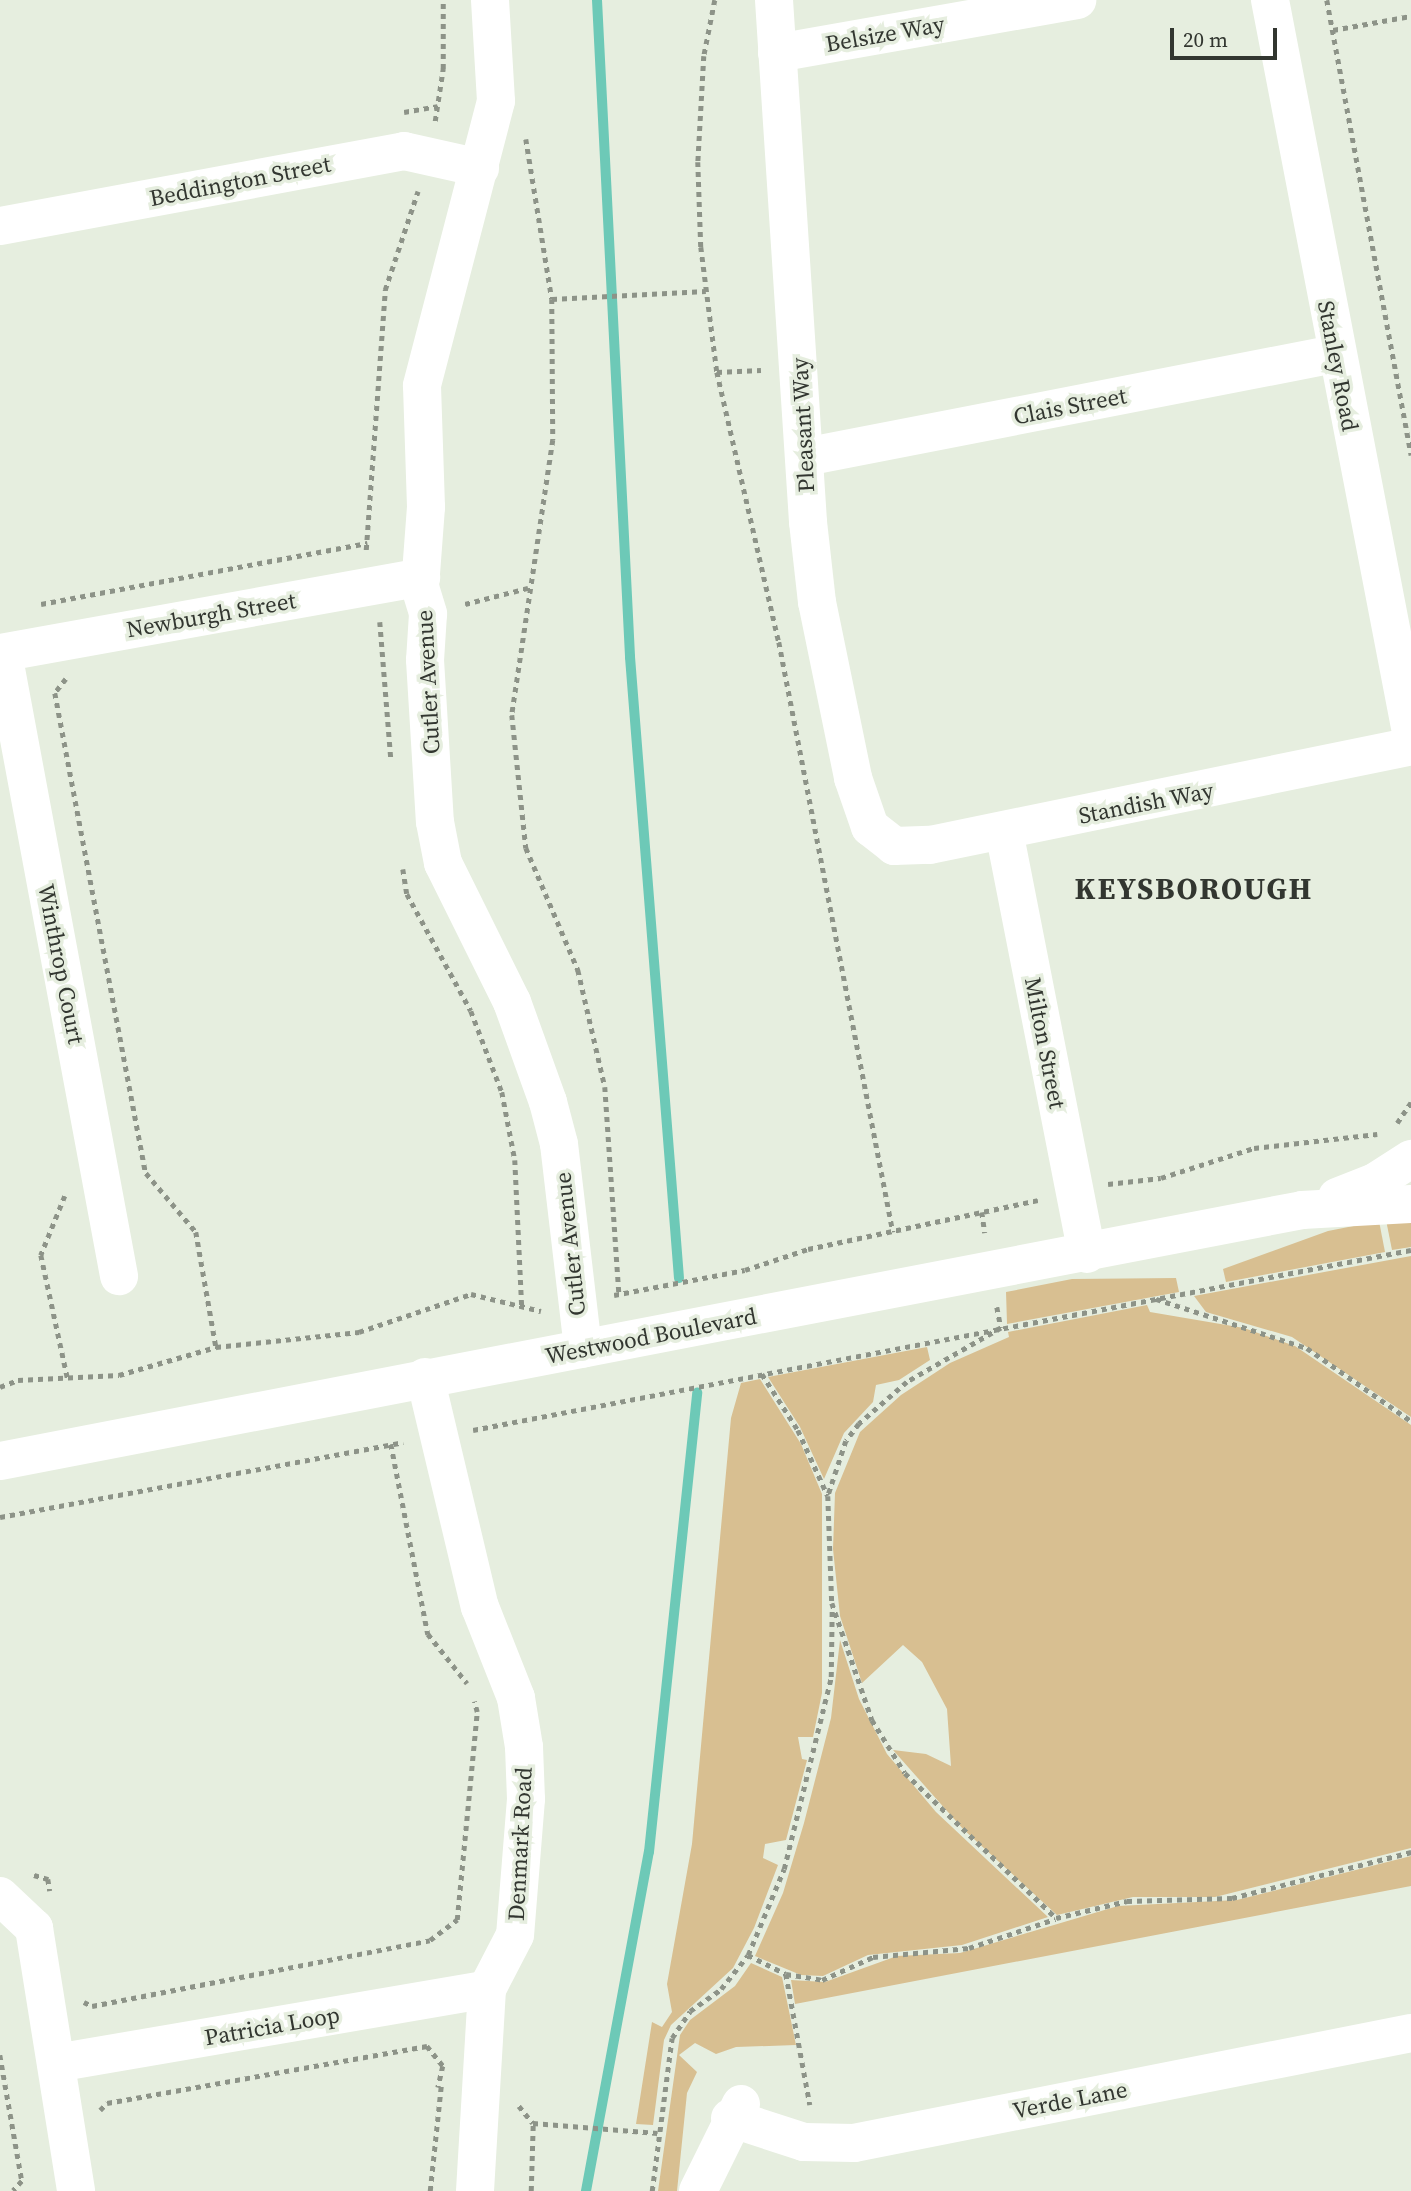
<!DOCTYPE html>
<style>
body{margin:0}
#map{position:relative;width:1411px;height:2191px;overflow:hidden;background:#e6eedf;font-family:"Source Serif 4",serif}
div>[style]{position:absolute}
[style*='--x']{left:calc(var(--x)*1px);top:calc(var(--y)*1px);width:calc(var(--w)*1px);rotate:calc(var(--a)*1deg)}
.green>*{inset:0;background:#d8bf91}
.stream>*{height:10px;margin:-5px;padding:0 5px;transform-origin:5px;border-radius:5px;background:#6dc9b7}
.path>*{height:4.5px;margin-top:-2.25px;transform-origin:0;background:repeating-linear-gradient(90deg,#8d9388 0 5px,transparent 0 10px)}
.minor>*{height:38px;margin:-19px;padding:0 19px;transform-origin:19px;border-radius:19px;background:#fff}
span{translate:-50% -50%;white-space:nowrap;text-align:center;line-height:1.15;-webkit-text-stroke:7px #e6eedf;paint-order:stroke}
.street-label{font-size:23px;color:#323630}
.district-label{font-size:30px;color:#323630;font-weight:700;letter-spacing:2px}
.scale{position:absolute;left:1170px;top:28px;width:107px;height:32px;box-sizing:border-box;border:4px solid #323630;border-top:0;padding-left:9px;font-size:21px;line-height:24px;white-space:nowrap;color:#323630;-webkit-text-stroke:5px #e6eedf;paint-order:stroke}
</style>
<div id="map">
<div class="green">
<div style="clip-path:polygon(1411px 1217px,1411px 1247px,1392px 1250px,1386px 1220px)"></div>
<div style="clip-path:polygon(1379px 1221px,1385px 1252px,1226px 1282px,1223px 1269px,1328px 1231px)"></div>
<div style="clip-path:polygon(1411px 1256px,1411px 1417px,1292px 1337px,1206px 1312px,1194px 1296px)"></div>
<div style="clip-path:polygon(1176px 1278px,1179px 1292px,1007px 1324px,1006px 1292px,1072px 1279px)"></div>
<div style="clip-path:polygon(1147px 1305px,1150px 1312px,1244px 1328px,1295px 1346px,1411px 1425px,1411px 1848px,1215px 1897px,1133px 1897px,1057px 1915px,963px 1829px,893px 1750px,926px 1754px,951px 1766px,947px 1709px,922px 1662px,903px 1645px,862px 1683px,840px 1616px,833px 1549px,835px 1493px,860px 1432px,901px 1395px,950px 1363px,1009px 1337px,1008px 1332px)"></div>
<div style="clip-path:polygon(927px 1347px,930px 1360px,899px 1380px,876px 1385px,873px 1402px,844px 1433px,824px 1479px,800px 1427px,768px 1377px)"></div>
<div style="clip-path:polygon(760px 1379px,801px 1444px,822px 1494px,822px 1693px,813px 1737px,798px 1737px,802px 1759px,807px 1760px,786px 1840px,765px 1844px,763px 1858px,778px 1865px,754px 1928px,733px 1968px,671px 2025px,664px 2040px,653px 2125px,636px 2124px,652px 2022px,662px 2027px,672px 2012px,667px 1984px,692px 1844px,731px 1418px,741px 1383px)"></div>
<div style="clip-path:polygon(840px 1640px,859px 1699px,887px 1754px,936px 1812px,1048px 1917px,962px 1945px,868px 1955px,823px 1976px,801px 1975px,755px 1956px,783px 1893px,804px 1823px,831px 1718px)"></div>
<div style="clip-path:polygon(1411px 1856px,1411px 1886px,795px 2004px,791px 1980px,825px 1982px,897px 1956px,960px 1953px,1118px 1906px,1237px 1900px)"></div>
<div style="clip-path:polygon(751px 1963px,782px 1977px,796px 2045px,736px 2047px,716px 2054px,695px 2043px,679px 2055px,697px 2072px,687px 2093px,677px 2191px,658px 2191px,680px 2035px,690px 2020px,735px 1986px)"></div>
</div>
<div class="stream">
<div style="--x:597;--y:0;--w:658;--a:87.12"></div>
<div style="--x:630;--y:657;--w:623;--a:85.49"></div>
<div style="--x:586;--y:2191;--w:345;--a:-79.5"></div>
<div style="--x:649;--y:1852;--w:462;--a:-84"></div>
</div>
<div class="path">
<div style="--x:715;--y:0;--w:57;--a:101.1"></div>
<div style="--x:704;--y:56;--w:106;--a:93.2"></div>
<div style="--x:698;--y:162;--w:85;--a:88"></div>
<div style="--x:701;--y:247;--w:126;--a:82.7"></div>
<div style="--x:717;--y:372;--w:277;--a:77.1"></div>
<div style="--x:779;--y:642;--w:601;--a:79.06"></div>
<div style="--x:1327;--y:0;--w:463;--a:79.5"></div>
<div style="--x:1333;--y:30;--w:79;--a:-10.2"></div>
<div style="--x:404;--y:112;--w:34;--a:-10"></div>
<div style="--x:435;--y:121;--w:53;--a:-81.3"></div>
<div style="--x:443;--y:69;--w:69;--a:-90"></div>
<div style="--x:526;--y:139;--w:162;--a:80.8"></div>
<div style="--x:552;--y:299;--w:141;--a:89.6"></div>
<div style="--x:553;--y:440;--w:278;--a:98.5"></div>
<div style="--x:512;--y:715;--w:134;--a:84"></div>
<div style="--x:526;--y:848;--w:133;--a:66.9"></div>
<div style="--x:578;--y:970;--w:120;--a:77"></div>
<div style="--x:605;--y:1087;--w:207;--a:86.1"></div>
<div style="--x:552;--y:299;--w:154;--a:-3"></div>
<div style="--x:717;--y:372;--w:44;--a:-2.6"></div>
<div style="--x:366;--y:550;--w:261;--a:-85.8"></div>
<div style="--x:385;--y:290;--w:104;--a:-71.6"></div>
<div style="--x:41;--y:604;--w:332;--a:-10.6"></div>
<div style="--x:465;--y:604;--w:65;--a:-14.3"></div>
<div style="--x:380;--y:622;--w:138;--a:85.4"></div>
<div style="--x:66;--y:679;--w:18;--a:128"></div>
<div style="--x:55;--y:693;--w:489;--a:79.3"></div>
<div style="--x:146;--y:1173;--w:77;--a:49.7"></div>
<div style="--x:196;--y:1232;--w:117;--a:80.1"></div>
<div style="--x:403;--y:869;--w:25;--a:81"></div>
<div style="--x:407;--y:894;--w:133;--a:61.3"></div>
<div style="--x:471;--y:1011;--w:87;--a:69.1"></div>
<div style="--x:502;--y:1092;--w:69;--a:79.2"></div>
<div style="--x:515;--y:1160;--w:147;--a:87.3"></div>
<div style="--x:1397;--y:1123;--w:25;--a:-56"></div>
<div style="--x:1108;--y:1184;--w:53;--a:-6.5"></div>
<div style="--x:1161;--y:1178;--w:98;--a:-17.9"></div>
<div style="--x:1254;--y:1148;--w:124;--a:-6.5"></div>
<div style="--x:65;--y:1196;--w:64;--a:112.1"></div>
<div style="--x:41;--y:1255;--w:128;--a:77.8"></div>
<div style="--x:982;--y:1212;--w:21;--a:82"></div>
<div style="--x:614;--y:1295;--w:133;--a:-10.8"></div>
<div style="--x:745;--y:1270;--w:66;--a:-18.4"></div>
<div style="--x:808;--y:1249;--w:235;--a:-12"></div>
<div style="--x:1156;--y:1299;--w:159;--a:18"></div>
<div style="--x:1307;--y:1348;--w:127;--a:35.1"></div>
<div style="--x:997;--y:1307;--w:21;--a:79"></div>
<div style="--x:1001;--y:1328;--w:108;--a:150.1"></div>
<div style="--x:907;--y:1382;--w:64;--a:138.8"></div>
<div style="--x:859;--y:1424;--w:21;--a:127"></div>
<div style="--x:846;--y:1441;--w:58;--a:108.1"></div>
<div style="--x:828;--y:1496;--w:107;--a:87.9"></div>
<div style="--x:832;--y:1603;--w:124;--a:71.1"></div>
<div style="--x:872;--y:1720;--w:62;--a:58.1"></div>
<div style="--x:905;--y:1773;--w:209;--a:43.8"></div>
<div style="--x:1056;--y:1918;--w:73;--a:-13.5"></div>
<div style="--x:1127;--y:1901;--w:105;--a:-1.6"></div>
<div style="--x:1232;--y:1898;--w:185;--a:-14.4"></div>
<div style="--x:762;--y:1374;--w:67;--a:57.3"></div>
<div style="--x:798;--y:1430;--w:72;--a:65.6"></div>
<div style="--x:0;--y:1387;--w:19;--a:-21"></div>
<div style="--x:18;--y:1380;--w:101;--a:-2.8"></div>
<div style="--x:119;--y:1375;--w:101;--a:-16.1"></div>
<div style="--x:216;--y:1347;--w:144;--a:-6"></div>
<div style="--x:359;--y:1332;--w:118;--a:-18.7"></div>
<div style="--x:471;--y:1294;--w:72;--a:13.7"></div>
<div style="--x:473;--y:1430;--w:955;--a:-10.86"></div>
<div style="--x:391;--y:1444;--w:194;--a:79"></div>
<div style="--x:428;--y:1634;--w:63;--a:51.5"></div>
<div style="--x:0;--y:1517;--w:410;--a:-10.5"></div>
<div style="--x:34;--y:1875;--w:15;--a:16"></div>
<div style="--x:48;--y:1879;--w:12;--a:81"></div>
<div style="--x:748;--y:1955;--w:42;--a:26.6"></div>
<div style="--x:786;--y:1974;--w:36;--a:9"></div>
<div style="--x:822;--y:1980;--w:56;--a:-24.3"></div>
<div style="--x:873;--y:1957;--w:96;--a:-5.4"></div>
<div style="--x:969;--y:1948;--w:91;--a:-18.6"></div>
<div style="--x:786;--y:1974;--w:133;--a:79.6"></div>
<div style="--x:84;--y:2002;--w:9;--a:27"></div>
<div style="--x:92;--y:2006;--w:344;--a:-11"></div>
<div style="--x:430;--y:1940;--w:34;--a:-37"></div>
<div style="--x:457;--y:1920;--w:209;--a:-84.5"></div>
<div style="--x:477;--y:1712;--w:11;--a:-105"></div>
<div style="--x:0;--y:2055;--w:128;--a:80.1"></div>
<div style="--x:22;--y:2181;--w:13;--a:132"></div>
<div style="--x:519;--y:2106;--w:22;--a:51"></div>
<div style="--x:100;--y:2110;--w:10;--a:-45"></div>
<div style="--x:107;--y:2103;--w:325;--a:-10.1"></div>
<div style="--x:427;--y:2046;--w:26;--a:51"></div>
<div style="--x:443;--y:2066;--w:22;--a:103"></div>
<div style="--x:430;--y:2191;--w:105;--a:-84"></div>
<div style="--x:531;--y:2191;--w:68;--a:-88.3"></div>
<div style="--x:533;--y:2123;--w:125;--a:4.6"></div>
<div style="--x:652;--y:2191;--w:154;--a:-82.6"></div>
<div style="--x:672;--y:2038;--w:32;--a:-56"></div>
<div style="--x:690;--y:2011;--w:38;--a:-35"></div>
<div style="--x:721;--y:1989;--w:43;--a:-51.5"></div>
<div style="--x:748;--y:1955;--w:93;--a:-67.3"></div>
<div style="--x:784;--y:1869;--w:198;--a:-76.2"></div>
<div style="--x:831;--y:1677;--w:69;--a:-89.2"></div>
</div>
<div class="minor">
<div style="--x:490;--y:0;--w:101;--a:86.6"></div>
<div style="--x:496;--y:101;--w:294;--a:104.6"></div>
<div style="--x:422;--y:386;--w:121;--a:88.1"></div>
<div style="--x:426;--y:507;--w:80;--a:94.3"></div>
<div style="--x:420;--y:587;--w:28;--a:73"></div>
<div style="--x:428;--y:614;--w:46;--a:93.7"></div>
<div style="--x:425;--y:660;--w:162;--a:86.5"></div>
<div style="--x:435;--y:822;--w:42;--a:79"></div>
<div style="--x:443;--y:863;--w:155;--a:63.6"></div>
<div style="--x:512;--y:1002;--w:106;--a:70.2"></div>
<div style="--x:548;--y:1102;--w:43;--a:75.3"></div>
<div style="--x:559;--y:1144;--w:206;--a:83.3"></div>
<div style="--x:774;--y:0;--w:523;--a:86.27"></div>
<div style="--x:808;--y:522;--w:81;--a:83.6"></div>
<div style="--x:817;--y:602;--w:180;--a:78.4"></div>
<div style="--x:853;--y:778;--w:52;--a:70.9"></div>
<div style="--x:870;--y:827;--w:31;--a:38"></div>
<div style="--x:894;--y:846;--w:36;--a:-2"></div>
<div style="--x:930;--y:845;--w:491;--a:-11.6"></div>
<div style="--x:1270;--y:0;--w:745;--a:79.1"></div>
<div style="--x:777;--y:53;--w:305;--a:-10"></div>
<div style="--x:0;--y:226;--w:411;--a:-10.5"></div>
<div style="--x:404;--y:151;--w:78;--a:12.6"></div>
<div style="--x:805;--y:457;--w:540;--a:-11"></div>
<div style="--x:0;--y:653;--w:428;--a:-10.2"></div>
<div style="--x:3;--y:653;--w:634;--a:79.45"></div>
<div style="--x:1004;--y:831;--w:431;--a:78.9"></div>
<div style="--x:1337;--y:1197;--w:41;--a:-21.5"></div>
<div style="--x:1375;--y:1182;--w:43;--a:-32.6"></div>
<div style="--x:425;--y:1377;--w:236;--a:76.6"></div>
<div style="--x:480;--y:1607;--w:98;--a:68.4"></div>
<div style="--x:516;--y:1698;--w:50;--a:80.7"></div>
<div style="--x:524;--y:1747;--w:52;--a:87.8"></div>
<div style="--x:526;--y:1799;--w:136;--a:94.6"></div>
<div style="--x:515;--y:1935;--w:61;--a:117.4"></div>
<div style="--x:487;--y:1989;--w:202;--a:93.4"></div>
<div style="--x:0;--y:1461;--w:1326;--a:-10.91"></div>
<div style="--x:1302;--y:1210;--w:109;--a:-3.2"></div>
<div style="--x:0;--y:1896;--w:47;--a:43.3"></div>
<div style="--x:34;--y:1928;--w:266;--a:80.9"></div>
<div style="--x:56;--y:2063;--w:437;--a:-9.7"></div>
<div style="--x:730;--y:2118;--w:78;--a:18"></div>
<div style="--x:804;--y:2142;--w:50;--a:1.1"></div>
<div style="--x:854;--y:2143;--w:568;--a:-11.17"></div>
<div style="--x:698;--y:2191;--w:97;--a:-63.7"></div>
</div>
<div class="street-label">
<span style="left:885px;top:34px;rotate:-10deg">Belsize Way</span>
<span style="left:240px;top:181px;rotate:-11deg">Beddington Street</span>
<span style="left:1338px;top:366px;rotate:79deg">Stanley Road</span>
<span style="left:1070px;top:406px;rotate:-11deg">Clais Street</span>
<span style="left:803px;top:425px;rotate:-93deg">Pleasant Way</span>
<span style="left:211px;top:615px;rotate:-10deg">Newburgh Street</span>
<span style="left:428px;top:682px;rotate:-93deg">Cutler Avenue</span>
<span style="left:1146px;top:803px;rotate:-11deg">Standish Way</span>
<span style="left:61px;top:964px;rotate:79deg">Winthrop Court</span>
<span style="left:1045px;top:1043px;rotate:79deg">Milton Street</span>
<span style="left:570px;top:1244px;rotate:-96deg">Cutler Avenue</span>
<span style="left:651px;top:1336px;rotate:-11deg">Westwood Boulevard</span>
<span style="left:520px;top:1844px;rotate:-87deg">Denmark Road</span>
<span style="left:272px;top:2026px;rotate:-10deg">Patricia Loop</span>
<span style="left:1070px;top:2100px;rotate:-11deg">Verde Lane</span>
</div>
<div class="district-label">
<span style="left:1194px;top:889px">KEYSBOROUGH</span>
</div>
<div class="scale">20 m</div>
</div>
